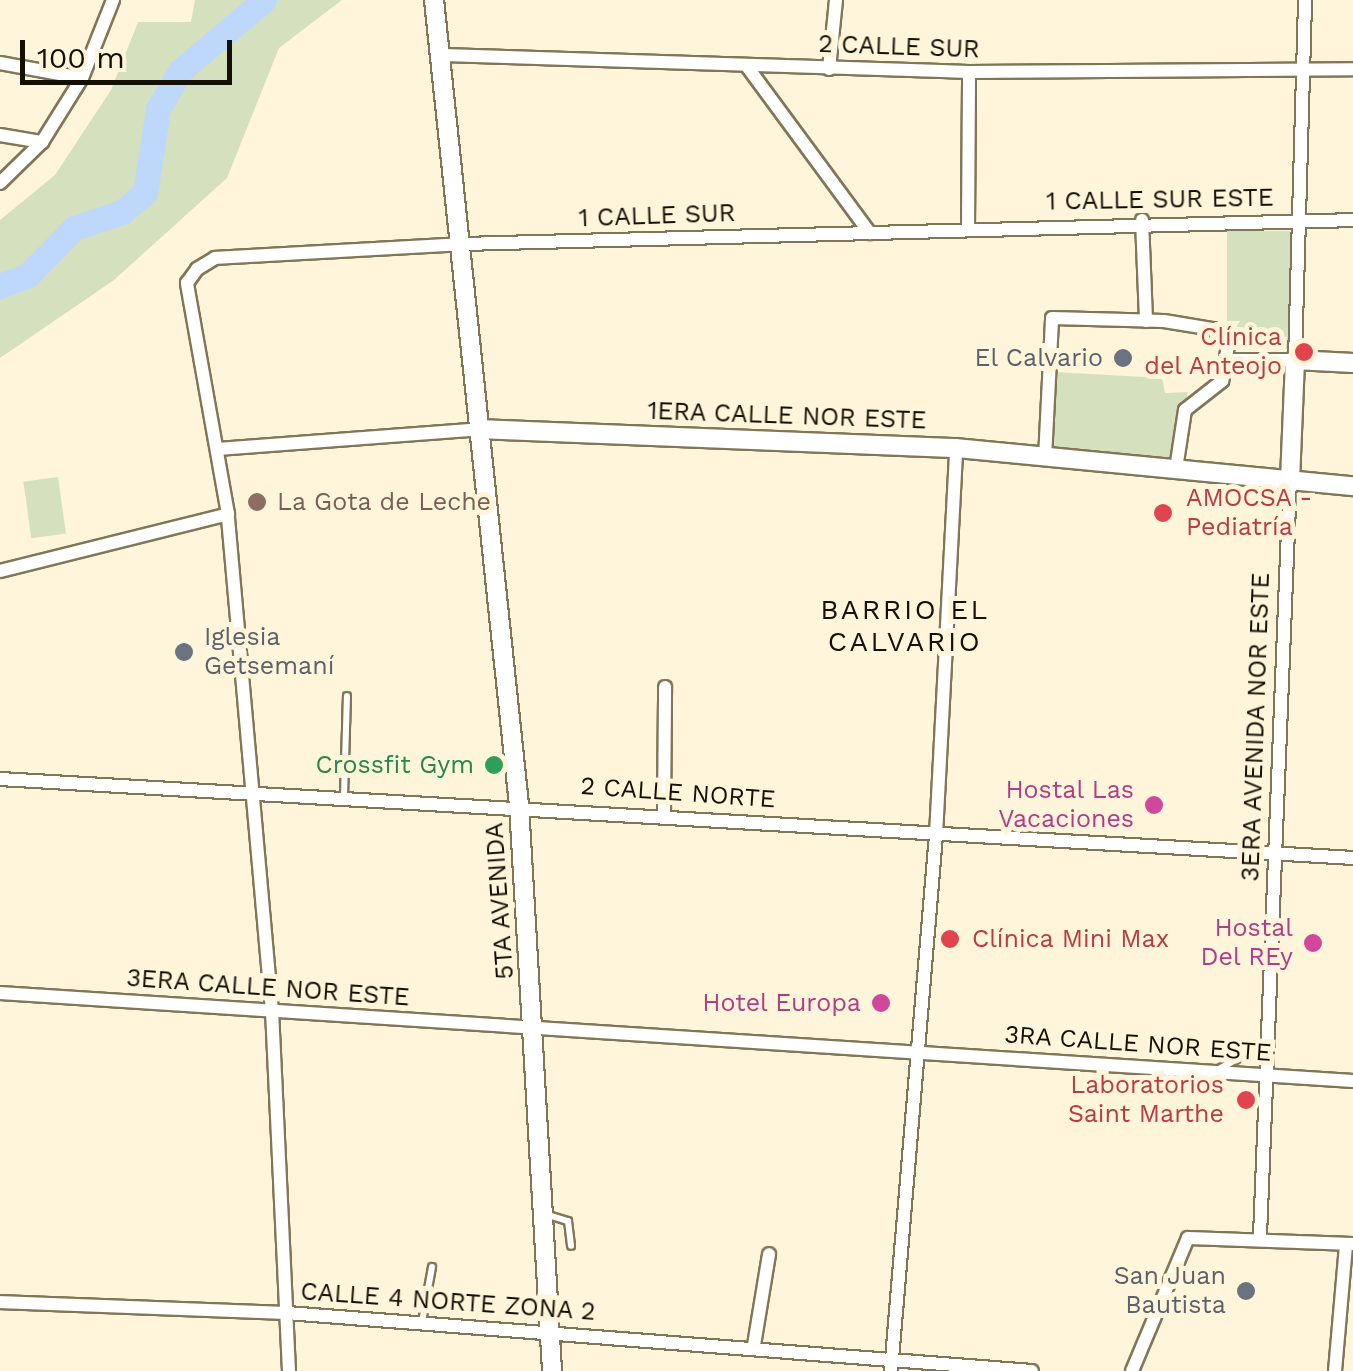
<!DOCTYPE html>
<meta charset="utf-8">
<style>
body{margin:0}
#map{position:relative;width:1353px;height:1371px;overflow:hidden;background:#fff5da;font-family:"Work Sans",sans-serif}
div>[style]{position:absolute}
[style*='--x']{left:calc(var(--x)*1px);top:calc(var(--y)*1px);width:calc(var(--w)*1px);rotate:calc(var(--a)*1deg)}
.green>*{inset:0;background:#d5e0be;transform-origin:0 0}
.river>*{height:25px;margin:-12.5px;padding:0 12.5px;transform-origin:12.5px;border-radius:12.5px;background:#bed8fc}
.roads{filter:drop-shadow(2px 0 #817658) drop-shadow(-2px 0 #817658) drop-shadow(0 2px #817658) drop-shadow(0 -2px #817658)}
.lane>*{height:6px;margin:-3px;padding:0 3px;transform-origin:3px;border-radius:3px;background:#fff}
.street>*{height:12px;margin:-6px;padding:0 6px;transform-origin:6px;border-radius:6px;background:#fff}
.secondary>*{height:18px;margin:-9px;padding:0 9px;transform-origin:9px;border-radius:9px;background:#fff}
.dots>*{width:28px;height:28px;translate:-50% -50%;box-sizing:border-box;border:5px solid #fff5da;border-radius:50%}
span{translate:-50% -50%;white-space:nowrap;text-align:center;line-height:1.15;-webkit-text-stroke:10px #fff5da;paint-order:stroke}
.street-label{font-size:25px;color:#141005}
.health-label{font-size:25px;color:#be3a42}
.right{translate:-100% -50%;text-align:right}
.left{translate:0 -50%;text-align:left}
.worship-label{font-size:25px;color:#5b616d}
.education-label{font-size:25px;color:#785e54}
.leisure-label{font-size:25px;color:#27864d}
.hotel-label{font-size:25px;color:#b23c85}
.neighbourhood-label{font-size:28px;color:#141005;letter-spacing:2.5px}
.scale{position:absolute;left:20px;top:40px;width:212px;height:45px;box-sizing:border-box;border:5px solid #141005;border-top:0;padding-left:12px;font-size:30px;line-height:35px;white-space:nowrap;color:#141005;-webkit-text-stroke:8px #fff5da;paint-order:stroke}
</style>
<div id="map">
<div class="green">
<div style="clip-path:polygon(195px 0,342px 0,279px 48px,227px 178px,114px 280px,0 358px,0 220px,55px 175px,111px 90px,138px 22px,191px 22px)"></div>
<div style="left:1290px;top:231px;width:118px;height:63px;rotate:90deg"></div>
<div style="clip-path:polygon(1055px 372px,1162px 378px,1165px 393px,1188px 392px,1170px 462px,1050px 451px)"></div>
<div style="left:58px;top:477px;width:57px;height:35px;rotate:82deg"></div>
</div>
<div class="river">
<div style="--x:0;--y:286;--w:30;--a:-21"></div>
<div style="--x:28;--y:275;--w:66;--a:-45.6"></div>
<div style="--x:74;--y:228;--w:51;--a:-18.4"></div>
<div style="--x:122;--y:212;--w:30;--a:-40"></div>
<div style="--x:145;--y:193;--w:85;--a:-81.2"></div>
<div style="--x:158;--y:109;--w:44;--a:-59.9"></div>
<div style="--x:180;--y:71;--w:110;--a:-40.2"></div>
</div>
<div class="roads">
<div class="lane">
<div style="--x:344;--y:796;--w:100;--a:-88.3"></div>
<div style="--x:1219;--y:1069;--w:56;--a:-28.9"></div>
<div style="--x:545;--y:1214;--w:24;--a:17"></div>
<div style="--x:568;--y:1221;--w:25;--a:83"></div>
<div style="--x:422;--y:1322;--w:56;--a:-79.7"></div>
</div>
<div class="street">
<div style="--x:444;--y:55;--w:525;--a:1.85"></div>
<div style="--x:969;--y:72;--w:384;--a:-0.4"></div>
<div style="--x:0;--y:63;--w:83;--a:10.4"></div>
<div style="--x:746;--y:65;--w:209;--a:53.6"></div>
<div style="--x:829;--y:69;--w:69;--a:-84.2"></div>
<div style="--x:0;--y:135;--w:43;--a:9.5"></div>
<div style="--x:0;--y:183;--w:59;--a:-44.3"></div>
<div style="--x:42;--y:142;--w:75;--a:-58"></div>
<div style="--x:82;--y:78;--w:84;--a:-68.3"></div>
<div style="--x:1142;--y:220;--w:101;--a:87.7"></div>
<div style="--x:968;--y:226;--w:154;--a:-89.6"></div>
<div style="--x:1229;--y:360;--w:66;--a:0"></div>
<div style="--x:1295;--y:360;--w:360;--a:-88.4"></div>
<div style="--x:217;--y:449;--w:264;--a:-4.3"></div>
<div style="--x:1045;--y:458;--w:140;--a:-87.1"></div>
<div style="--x:1052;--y:318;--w:112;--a:1.5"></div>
<div style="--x:1164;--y:321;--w:50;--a:9.3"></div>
<div style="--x:1213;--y:329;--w:22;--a:47"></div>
<div style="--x:1228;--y:345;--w:36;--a:99"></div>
<div style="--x:1222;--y:381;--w:47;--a:141.9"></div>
<div style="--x:1185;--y:410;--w:60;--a:98.7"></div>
<div style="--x:0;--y:571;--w:235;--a:-14"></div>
<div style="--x:0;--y:779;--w:1355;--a:3.34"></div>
<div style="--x:664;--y:813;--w:126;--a:-89.5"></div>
<div style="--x:0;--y:993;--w:1356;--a:3.72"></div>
<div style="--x:1260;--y:1236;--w:757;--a:-87.73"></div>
<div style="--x:0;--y:1302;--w:287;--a:2.2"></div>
<div style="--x:287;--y:1313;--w:747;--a:4.45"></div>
<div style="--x:754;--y:1345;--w:92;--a:-80.6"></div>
<div style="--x:289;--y:1371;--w:360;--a:-92.7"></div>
<div style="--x:272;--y:1011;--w:499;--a:-95.1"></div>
<div style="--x:228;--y:514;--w:235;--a:-100.1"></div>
<div style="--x:187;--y:283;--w:17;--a:-54"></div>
<div style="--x:197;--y:269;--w:21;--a:-31"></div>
<div style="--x:215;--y:258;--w:248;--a:-3.2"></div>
<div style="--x:463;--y:244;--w:890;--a:-1.54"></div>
<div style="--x:891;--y:1371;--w:538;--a:-85.2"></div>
<div style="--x:936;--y:835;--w:388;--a:-87"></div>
<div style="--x:1132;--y:1371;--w:144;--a:-67.2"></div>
<div style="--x:1188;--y:1238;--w:165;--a:2.1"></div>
<div style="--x:1335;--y:1371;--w:127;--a:-85"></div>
</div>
<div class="secondary">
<div style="--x:434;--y:0;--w:809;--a:83.97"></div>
<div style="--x:519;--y:805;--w:567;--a:86.66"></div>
<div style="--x:480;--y:429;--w:476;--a:2.3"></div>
<div style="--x:956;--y:448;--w:399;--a:5.5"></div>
<div style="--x:1290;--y:480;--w:120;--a:-87.6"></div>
<div style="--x:1295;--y:360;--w:58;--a:3"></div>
</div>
</div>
<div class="dots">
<div style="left:1304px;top:352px;background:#e0444e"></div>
<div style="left:1123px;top:358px;background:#6b7280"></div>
<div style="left:257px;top:502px;background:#8d6e63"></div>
<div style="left:1163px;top:513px;background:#e0444e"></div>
<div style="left:184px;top:652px;background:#6b7280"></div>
<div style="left:494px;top:765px;background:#2e9e5b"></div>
<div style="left:1154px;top:805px;background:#d1479c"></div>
<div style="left:950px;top:939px;background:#e0444e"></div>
<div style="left:1313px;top:943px;background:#d1479c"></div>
<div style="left:881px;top:1003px;background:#d1479c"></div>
<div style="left:1246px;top:1100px;background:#e0444e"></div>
<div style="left:1246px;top:1291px;background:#6b7280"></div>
</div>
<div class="street-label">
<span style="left:899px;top:47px;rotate:2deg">2 CALLE SUR</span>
<span style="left:1160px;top:200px;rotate:-1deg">1 CALLE SUR ESTE</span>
<span style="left:657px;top:216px;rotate:-2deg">1 CALLE SUR</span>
<span style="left:787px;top:416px;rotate:2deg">1ERA CALLE NOR ESTE</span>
<span style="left:1256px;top:727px;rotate:-88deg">3ERA AVENIDA NOR ESTE</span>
<span style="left:678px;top:793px;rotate:4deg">2 CALLE NORTE</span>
<span style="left:500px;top:901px;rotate:-94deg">5TA AVENIDA</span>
<span style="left:268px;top:988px;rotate:4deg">3ERA CALLE NOR ESTE</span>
<span style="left:1138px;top:1044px;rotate:4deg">3RA CALLE NOR ESTE</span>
<span style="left:448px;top:1302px;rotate:4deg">CALLE 4 NORTE ZONA 2</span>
</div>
<div class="health-label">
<span class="right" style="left:1282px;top:352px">Clínica<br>del Anteojo</span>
<span class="left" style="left:1186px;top:513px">AMOCSA -<br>Pediatría</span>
<span class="left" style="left:972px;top:939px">Clínica Mini Max</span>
<span class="right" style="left:1224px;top:1100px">Laboratorios<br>Saint Marthe</span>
</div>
<div class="worship-label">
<span class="right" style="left:1103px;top:358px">El Calvario</span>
<span class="left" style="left:204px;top:652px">Iglesia<br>Getsemaní</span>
<span class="right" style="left:1226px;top:1291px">San Juan<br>Bautista</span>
</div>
<div class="education-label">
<span class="left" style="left:277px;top:502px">La Gota de Leche</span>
</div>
<div class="leisure-label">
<span class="right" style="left:474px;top:765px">Crossfit Gym</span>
</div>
<div class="hotel-label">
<span class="right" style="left:1134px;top:805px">Hostal Las<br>Vacaciones</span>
<span class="right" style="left:1293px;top:943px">Hostal<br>Del REy</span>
<span class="right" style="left:861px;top:1003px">Hotel Europa</span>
</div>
<div class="neighbourhood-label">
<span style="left:905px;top:626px">BARRIO EL<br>CALVARIO</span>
</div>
<div class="scale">100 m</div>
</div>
